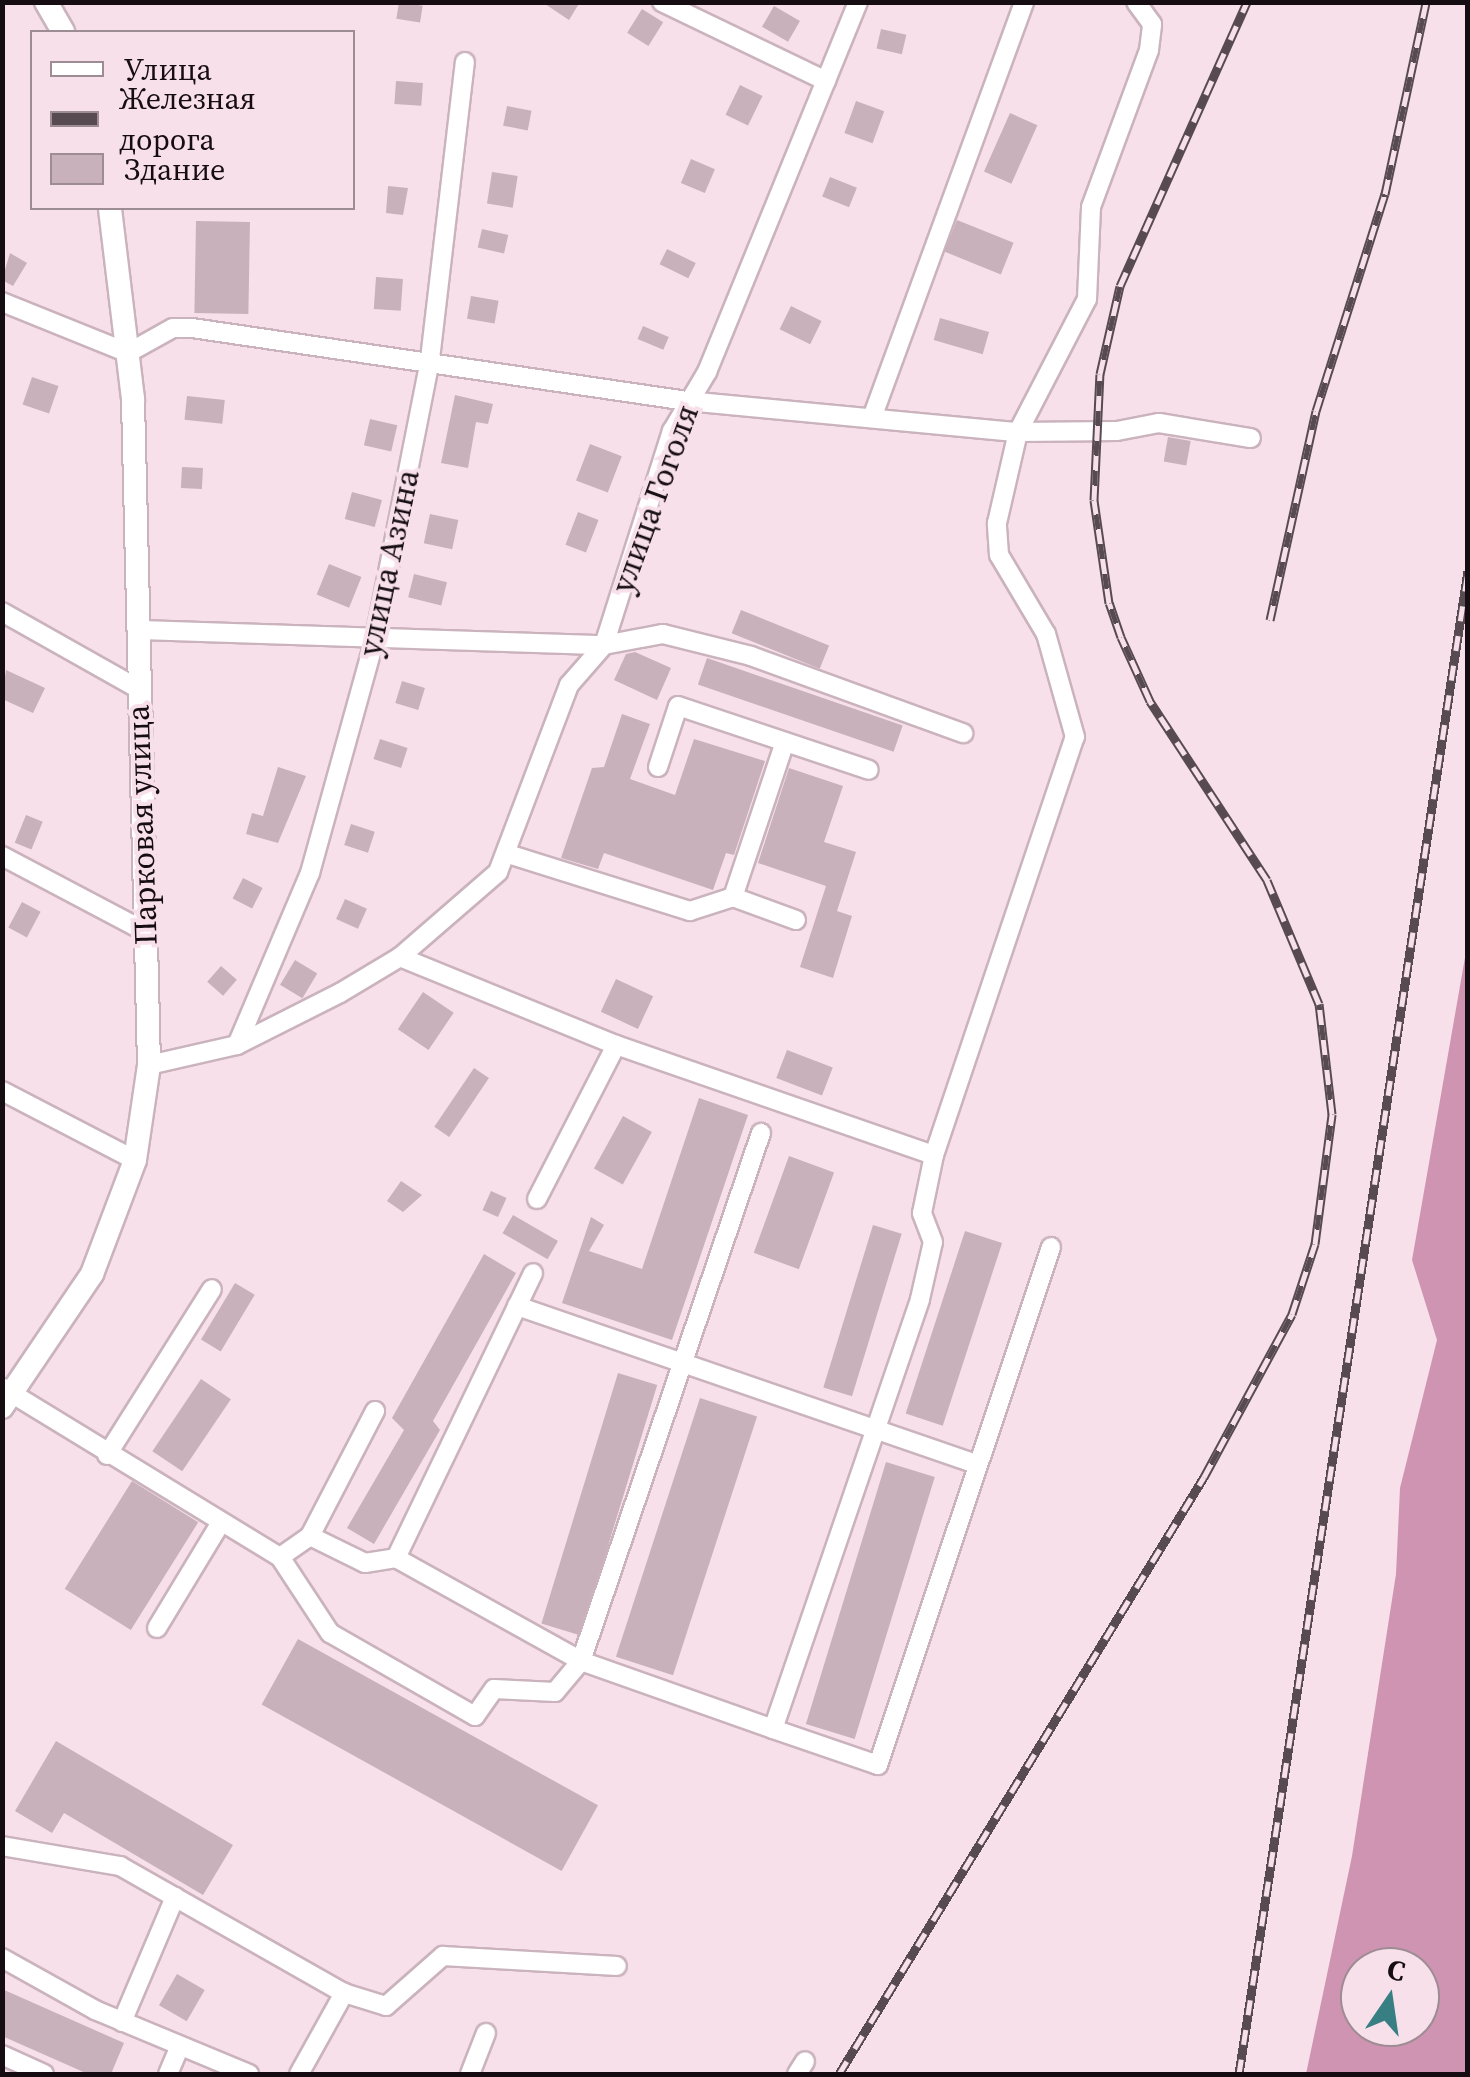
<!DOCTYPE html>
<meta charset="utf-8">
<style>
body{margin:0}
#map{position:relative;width:1470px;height:2077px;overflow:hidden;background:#f8e0eb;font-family:"Source Serif 4",serif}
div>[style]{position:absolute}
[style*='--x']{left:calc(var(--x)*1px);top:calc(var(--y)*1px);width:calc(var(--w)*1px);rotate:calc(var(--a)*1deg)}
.forest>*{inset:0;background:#cf94b1}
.building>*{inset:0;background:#c8b1bb;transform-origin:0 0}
.roads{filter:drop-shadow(2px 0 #cab3bd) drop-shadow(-2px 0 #cab3bd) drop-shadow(0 2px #cab3bd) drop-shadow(0 -2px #cab3bd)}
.minor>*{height:18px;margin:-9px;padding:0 9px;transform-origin:9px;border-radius:9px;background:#fff}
.major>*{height:22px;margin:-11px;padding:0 11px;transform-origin:11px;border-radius:11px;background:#fff}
.rail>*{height:9px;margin-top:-4.5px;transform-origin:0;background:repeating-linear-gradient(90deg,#f8e0eb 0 15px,#574b51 0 30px);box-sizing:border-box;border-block:2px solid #574b51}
span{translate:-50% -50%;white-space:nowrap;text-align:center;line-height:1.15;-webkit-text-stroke:8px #f8e0eb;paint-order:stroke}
.street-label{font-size:32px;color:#150d11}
.frame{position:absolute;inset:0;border:5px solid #150d11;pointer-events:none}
.legend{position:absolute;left:30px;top:30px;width:325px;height:180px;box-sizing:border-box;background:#f8e0eb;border:2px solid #9d8c94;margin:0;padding:12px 18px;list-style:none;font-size:30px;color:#150d11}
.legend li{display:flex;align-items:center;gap:20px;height:50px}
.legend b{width:50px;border:2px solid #9d8c94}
.north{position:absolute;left:1340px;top:1947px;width:100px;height:100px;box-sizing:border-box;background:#f8e0eb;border:2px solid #9d8c94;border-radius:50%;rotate:13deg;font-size:28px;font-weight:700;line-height:40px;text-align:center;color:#150d11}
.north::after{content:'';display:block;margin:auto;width:35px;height:45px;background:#377f82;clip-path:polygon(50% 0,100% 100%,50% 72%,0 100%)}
</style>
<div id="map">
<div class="forest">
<div style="clip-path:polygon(evenodd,1467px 946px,1467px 2074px,1306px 2074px,1352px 1856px,1396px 1574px,1400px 1488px,1437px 1340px,1412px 1260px,1467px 946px,1360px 1967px,1420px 1967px,1420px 2027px,1360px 2027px,1360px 1967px)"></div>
</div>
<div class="building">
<div style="left:399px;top:2px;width:24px;height:17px;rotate:9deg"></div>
<div style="clip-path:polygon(542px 2px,580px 2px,569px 20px)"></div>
<div style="left:774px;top:6px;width:30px;height:24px;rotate:30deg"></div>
<div style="left:642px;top:9px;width:25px;height:28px;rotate:32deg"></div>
<div style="left:881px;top:29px;width:26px;height:20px;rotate:13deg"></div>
<div style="left:396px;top:81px;width:27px;height:23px;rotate:4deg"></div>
<div style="left:740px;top:85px;width:25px;height:33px;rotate:26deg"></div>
<div style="left:856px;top:101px;width:30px;height:34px;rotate:20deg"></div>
<div style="left:507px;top:106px;width:25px;height:20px;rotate:11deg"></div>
<div style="left:1010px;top:113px;width:30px;height:64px;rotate:24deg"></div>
<div style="left:691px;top:159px;width:26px;height:26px;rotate:23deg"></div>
<div style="left:492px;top:172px;width:26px;height:32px;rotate:9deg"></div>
<div style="left:830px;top:177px;width:29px;height:21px;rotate:22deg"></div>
<div style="clip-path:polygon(388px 186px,408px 188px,403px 215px,386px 213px)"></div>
<div style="left:957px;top:220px;width:61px;height:34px;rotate:22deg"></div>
<div style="left:196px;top:221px;width:54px;height:92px;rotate:1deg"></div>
<div style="left:482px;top:229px;width:27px;height:19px;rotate:13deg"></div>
<div style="left:667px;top:249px;width:32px;height:17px;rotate:26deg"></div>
<div style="clip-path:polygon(10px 253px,27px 263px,13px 286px,2px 280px)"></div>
<div style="left:376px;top:277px;width:27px;height:32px;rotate:4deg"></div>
<div style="left:471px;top:296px;width:28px;height:23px;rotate:10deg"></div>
<div style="left:791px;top:306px;width:34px;height:26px;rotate:26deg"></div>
<div style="left:940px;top:318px;width:51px;height:23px;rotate:16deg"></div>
<div style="left:643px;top:326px;width:28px;height:14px;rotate:23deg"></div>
<div style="left:32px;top:377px;width:28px;height:29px;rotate:19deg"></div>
<div style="clip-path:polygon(455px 395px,493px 404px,488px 424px,476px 422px,468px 468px,441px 463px)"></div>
<div style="left:187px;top:396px;width:38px;height:24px;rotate:6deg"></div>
<div style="left:370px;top:419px;width:28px;height:27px;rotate:13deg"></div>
<div style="left:1168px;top:437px;width:23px;height:25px;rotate:10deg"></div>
<div style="left:590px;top:444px;width:34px;height:39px;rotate:21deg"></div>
<div style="left:182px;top:467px;width:21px;height:21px;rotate:3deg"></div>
<div style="left:352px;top:492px;width:31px;height:28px;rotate:15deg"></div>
<div style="left:578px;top:512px;width:22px;height:35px;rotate:21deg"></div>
<div style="left:430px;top:514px;width:29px;height:30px;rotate:12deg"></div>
<div style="left:329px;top:564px;width:35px;height:33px;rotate:22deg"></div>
<div style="left:414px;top:574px;width:34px;height:24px;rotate:14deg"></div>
<div style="left:741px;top:610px;width:95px;height:25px;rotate:22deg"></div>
<div style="clip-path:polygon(635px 652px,671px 668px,657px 700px,614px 680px,626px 654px)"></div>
<div style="left:707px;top:658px;width:207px;height:28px;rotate:19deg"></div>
<div style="clip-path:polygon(6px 670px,45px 688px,33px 713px,2px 699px)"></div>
<div style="left:402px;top:681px;width:24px;height:23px;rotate:17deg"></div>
<div style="clip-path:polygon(622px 714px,650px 724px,630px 779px,675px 795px,694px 739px,765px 761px,734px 855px,726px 853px,713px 890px,604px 853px,598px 869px,561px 858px,592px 768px,604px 767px)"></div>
<div style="left:380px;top:739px;width:29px;height:21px;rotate:18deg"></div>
<div style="clip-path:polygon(278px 767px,306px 776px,278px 843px,246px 834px,252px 813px,263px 816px)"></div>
<div style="clip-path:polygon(789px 768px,843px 786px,824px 842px,856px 852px,837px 911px,852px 916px,833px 978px,800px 967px,826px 886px,758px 863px)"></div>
<div style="left:26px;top:815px;width:18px;height:30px;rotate:22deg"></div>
<div style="left:351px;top:824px;width:25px;height:22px;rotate:18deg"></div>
<div style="left:243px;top:878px;width:22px;height:23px;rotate:27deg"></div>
<div style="left:345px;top:899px;width:24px;height:22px;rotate:24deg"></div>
<div style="left:22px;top:902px;width:21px;height:29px;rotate:28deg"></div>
<div style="left:295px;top:960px;width:26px;height:29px;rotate:31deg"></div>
<div style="left:221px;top:966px;width:21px;height:21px;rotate:41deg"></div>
<div style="left:616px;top:979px;width:41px;height:36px;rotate:25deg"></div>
<div style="left:423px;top:992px;width:37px;height:45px;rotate:34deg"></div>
<div style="left:787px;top:1050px;width:49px;height:30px;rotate:21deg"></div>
<div style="left:474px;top:1068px;width:18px;height:71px;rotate:34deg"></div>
<div style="clip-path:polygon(699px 1098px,748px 1115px,672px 1340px,562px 1303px,591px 1217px,604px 1225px,589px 1251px,642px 1269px)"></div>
<div style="left:623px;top:1116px;width:33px;height:60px;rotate:29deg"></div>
<div style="left:789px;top:1156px;width:48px;height:103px;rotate:20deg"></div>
<div style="clip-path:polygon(401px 1181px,422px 1195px,403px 1212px,387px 1201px)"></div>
<div style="left:491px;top:1191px;width:17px;height:21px;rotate:24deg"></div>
<div style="left:513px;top:1215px;width:52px;height:21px;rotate:30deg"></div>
<div style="left:873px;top:1225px;width:30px;height:170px;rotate:17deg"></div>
<div style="left:965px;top:1231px;width:39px;height:192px;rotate:18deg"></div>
<div style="clip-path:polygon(484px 1254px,516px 1273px,433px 1421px,440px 1430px,374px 1544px,347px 1528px,404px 1430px,392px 1418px)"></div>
<div style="left:235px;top:1283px;width:23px;height:66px;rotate:31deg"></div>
<div style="left:618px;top:1373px;width:41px;height:262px;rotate:17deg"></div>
<div style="left:201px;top:1379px;width:36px;height:87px;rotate:34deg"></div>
<div style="left:700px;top:1398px;width:60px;height:272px;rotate:18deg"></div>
<div style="left:886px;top:1462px;width:51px;height:274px;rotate:17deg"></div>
<div style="left:132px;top:1481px;width:78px;height:127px;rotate:32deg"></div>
<div style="left:298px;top:1639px;width:343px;height:75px;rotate:29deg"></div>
<div style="clip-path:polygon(56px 1741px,233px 1845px,203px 1895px,64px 1813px,52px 1833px,15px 1811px)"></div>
<div style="left:177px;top:1974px;width:32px;height:36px;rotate:30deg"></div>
<div style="clip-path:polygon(2px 1989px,124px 2043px,111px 2074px,88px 2074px,2px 2036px)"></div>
</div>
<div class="roads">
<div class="minor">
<div style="--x:662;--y:2;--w:182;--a:25.7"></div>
<div style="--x:2;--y:302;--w:136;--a:22"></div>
<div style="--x:128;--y:353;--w:51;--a:-29.1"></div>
<div style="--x:173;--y:328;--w:19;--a:0"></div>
<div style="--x:192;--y:328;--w:500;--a:8.39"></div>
<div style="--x:687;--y:401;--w:332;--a:5.4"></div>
<div style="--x:1018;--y:432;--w:99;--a:-0.6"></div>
<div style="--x:1117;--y:431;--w:43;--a:-10.8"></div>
<div style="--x:1159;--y:423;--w:93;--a:9.3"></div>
<div style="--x:872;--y:418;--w:443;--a:-69.9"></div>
<div style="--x:2;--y:612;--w:155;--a:29.4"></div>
<div style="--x:141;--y:630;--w:463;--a:1.9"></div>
<div style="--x:604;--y:645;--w:60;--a:-10.6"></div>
<div style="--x:663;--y:634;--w:91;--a:14"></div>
<div style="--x:751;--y:656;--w:226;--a:20"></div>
<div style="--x:658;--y:767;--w:64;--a:-71.8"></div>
<div style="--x:678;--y:706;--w:201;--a:18.5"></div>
<div style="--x:508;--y:854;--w:191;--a:17.4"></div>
<div style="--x:690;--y:911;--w:45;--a:-18"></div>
<div style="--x:733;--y:897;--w:67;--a:20.1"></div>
<div style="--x:2;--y:856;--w:163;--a:27.8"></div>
<div style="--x:733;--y:897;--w:163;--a:-71.5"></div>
<div style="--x:400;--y:957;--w:233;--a:22.2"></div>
<div style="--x:616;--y:1045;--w:336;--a:19.1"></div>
<div style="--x:934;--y:1155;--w:441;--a:-71.4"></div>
<div style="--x:1075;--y:737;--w:107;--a:-105.7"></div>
<div style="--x:1046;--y:634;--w:92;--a:-120.7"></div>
<div style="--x:999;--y:555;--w:32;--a:-94"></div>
<div style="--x:997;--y:523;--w:93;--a:-77"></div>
<div style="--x:1018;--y:432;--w:150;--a:-62.6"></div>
<div style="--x:1087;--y:299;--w:92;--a:-87.5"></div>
<div style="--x:1091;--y:207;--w:167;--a:-69.7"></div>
<div style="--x:1149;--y:50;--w:26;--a:-83"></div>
<div style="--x:1152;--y:24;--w:27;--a:-126"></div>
<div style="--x:237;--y:1045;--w:187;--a:-67"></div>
<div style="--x:310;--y:873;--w:244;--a:-74.5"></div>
<div style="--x:375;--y:638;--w:284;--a:-78.8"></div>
<div style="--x:430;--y:359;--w:299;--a:-83.3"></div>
<div style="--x:149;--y:1065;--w:90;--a:-12.8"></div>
<div style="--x:237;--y:1045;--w:115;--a:-26.8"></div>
<div style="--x:340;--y:993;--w:70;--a:-31"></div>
<div style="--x:400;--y:957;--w:130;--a:-40.9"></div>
<div style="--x:498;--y:872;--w:200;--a:-69.2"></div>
<div style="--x:569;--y:685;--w:53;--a:-48.8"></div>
<div style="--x:604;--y:645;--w:225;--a:-72.4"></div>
<div style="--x:672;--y:431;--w:69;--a:-59.3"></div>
<div style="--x:707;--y:372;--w:400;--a:-67.8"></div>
<div style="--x:2;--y:1091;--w:150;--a:27.4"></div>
<div style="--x:537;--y:1199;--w:173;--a:-62.8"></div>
<div style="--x:517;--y:1306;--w:485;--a:19"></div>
<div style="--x:3;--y:1388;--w:324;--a:31.4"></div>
<div style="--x:280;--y:1557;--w:37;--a:-35"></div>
<div style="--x:310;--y:1536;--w:61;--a:26.1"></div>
<div style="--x:365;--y:1563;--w:31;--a:-9"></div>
<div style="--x:396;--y:1558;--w:212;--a:29.1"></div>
<div style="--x:581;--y:1661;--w:204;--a:19.5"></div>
<div style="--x:773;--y:1729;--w:454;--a:-71.1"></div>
<div style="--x:920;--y:1299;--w:58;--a:-77.2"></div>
<div style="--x:933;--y:1242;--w:31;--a:-111"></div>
<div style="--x:922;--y:1213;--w:59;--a:-78.3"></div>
<div style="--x:107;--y:1455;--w:196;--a:-57.7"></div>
<div style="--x:310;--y:1536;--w:141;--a:-62.5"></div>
<div style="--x:280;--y:1557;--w:91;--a:56.7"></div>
<div style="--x:330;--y:1633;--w:167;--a:29.8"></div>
<div style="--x:475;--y:1716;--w:33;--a:-55"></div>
<div style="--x:494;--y:1689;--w:61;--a:2.8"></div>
<div style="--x:555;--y:1692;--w:40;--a:-50"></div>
<div style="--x:581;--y:1661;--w:558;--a:-71.18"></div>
<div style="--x:396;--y:1558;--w:316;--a:-64.3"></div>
<div style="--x:157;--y:1628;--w:122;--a:-58.8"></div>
<div style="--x:773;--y:1729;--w:111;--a:18.9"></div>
<div style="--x:878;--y:1765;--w:546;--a:-71.53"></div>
<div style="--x:2;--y:1846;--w:120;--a:9.6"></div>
<div style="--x:120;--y:1866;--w:257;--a:29.6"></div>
<div style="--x:344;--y:1993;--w:44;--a:17.2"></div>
<div style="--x:386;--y:2006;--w:76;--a:-41.3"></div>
<div style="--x:443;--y:1956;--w:174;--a:3.3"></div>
<div style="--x:2;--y:1958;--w:107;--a:29.2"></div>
<div style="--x:95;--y:2010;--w:167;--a:22.6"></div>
<div style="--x:122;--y:2022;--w:136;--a:-67"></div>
<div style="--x:2;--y:2055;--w:46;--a:24.3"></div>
<div style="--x:168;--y:2074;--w:30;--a:-67"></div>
<div style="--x:299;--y:2074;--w:93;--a:-60.9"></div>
<div style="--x:470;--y:2074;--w:44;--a:-68.7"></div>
<div style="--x:797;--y:2074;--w:15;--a:-58"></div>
</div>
<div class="major">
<div style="--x:46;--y:2;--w:34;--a:60"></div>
<div style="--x:2;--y:1407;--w:161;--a:-55.9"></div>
<div style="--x:92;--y:1274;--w:122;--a:-69.3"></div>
<div style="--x:135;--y:1160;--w:96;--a:-81.6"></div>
<div style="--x:149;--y:1065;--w:666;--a:-91.38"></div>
<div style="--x:133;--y:399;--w:192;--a:-96.9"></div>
</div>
</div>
<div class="rail">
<div style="--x:1270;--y:620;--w:214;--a:-77.6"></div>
<div style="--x:1316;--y:411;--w:228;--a:-72.4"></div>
<div style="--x:1385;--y:194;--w:196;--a:-77.9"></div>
<div style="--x:839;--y:2074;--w:700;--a:-58.56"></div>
<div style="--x:1204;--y:1477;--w:185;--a:-61.6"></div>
<div style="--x:1292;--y:1314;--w:74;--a:-71.8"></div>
<div style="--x:1315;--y:1244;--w:131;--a:-82.5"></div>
<div style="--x:1332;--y:1114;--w:111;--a:-96.7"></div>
<div style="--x:1319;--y:1004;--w:134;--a:-112.8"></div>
<div style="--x:1267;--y:880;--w:214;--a:-123.2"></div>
<div style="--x:1150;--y:701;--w:70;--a:-114.4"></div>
<div style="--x:1121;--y:637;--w:36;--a:-109"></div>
<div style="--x:1109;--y:603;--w:104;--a:-98.3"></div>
<div style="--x:1094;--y:500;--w:126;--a:-87.3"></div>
<div style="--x:1100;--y:374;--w:90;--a:-77.2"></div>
<div style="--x:1120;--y:286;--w:311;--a:-65.9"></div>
<div style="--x:1239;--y:2074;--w:1520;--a:-81.34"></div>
</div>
<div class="street-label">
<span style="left:655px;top:499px;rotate:-70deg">улица Гоголя</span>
<span style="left:389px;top:563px;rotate:-78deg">улица Азина</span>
<span style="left:142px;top:825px;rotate:-92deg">Парковая улица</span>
</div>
<div class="frame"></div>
<ul class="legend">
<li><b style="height:12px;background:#fff"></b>Улица</li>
<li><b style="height:12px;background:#574b51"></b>Железная дорога</li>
<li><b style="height:28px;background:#c8b1bb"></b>Здание</li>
</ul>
<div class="north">С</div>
</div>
